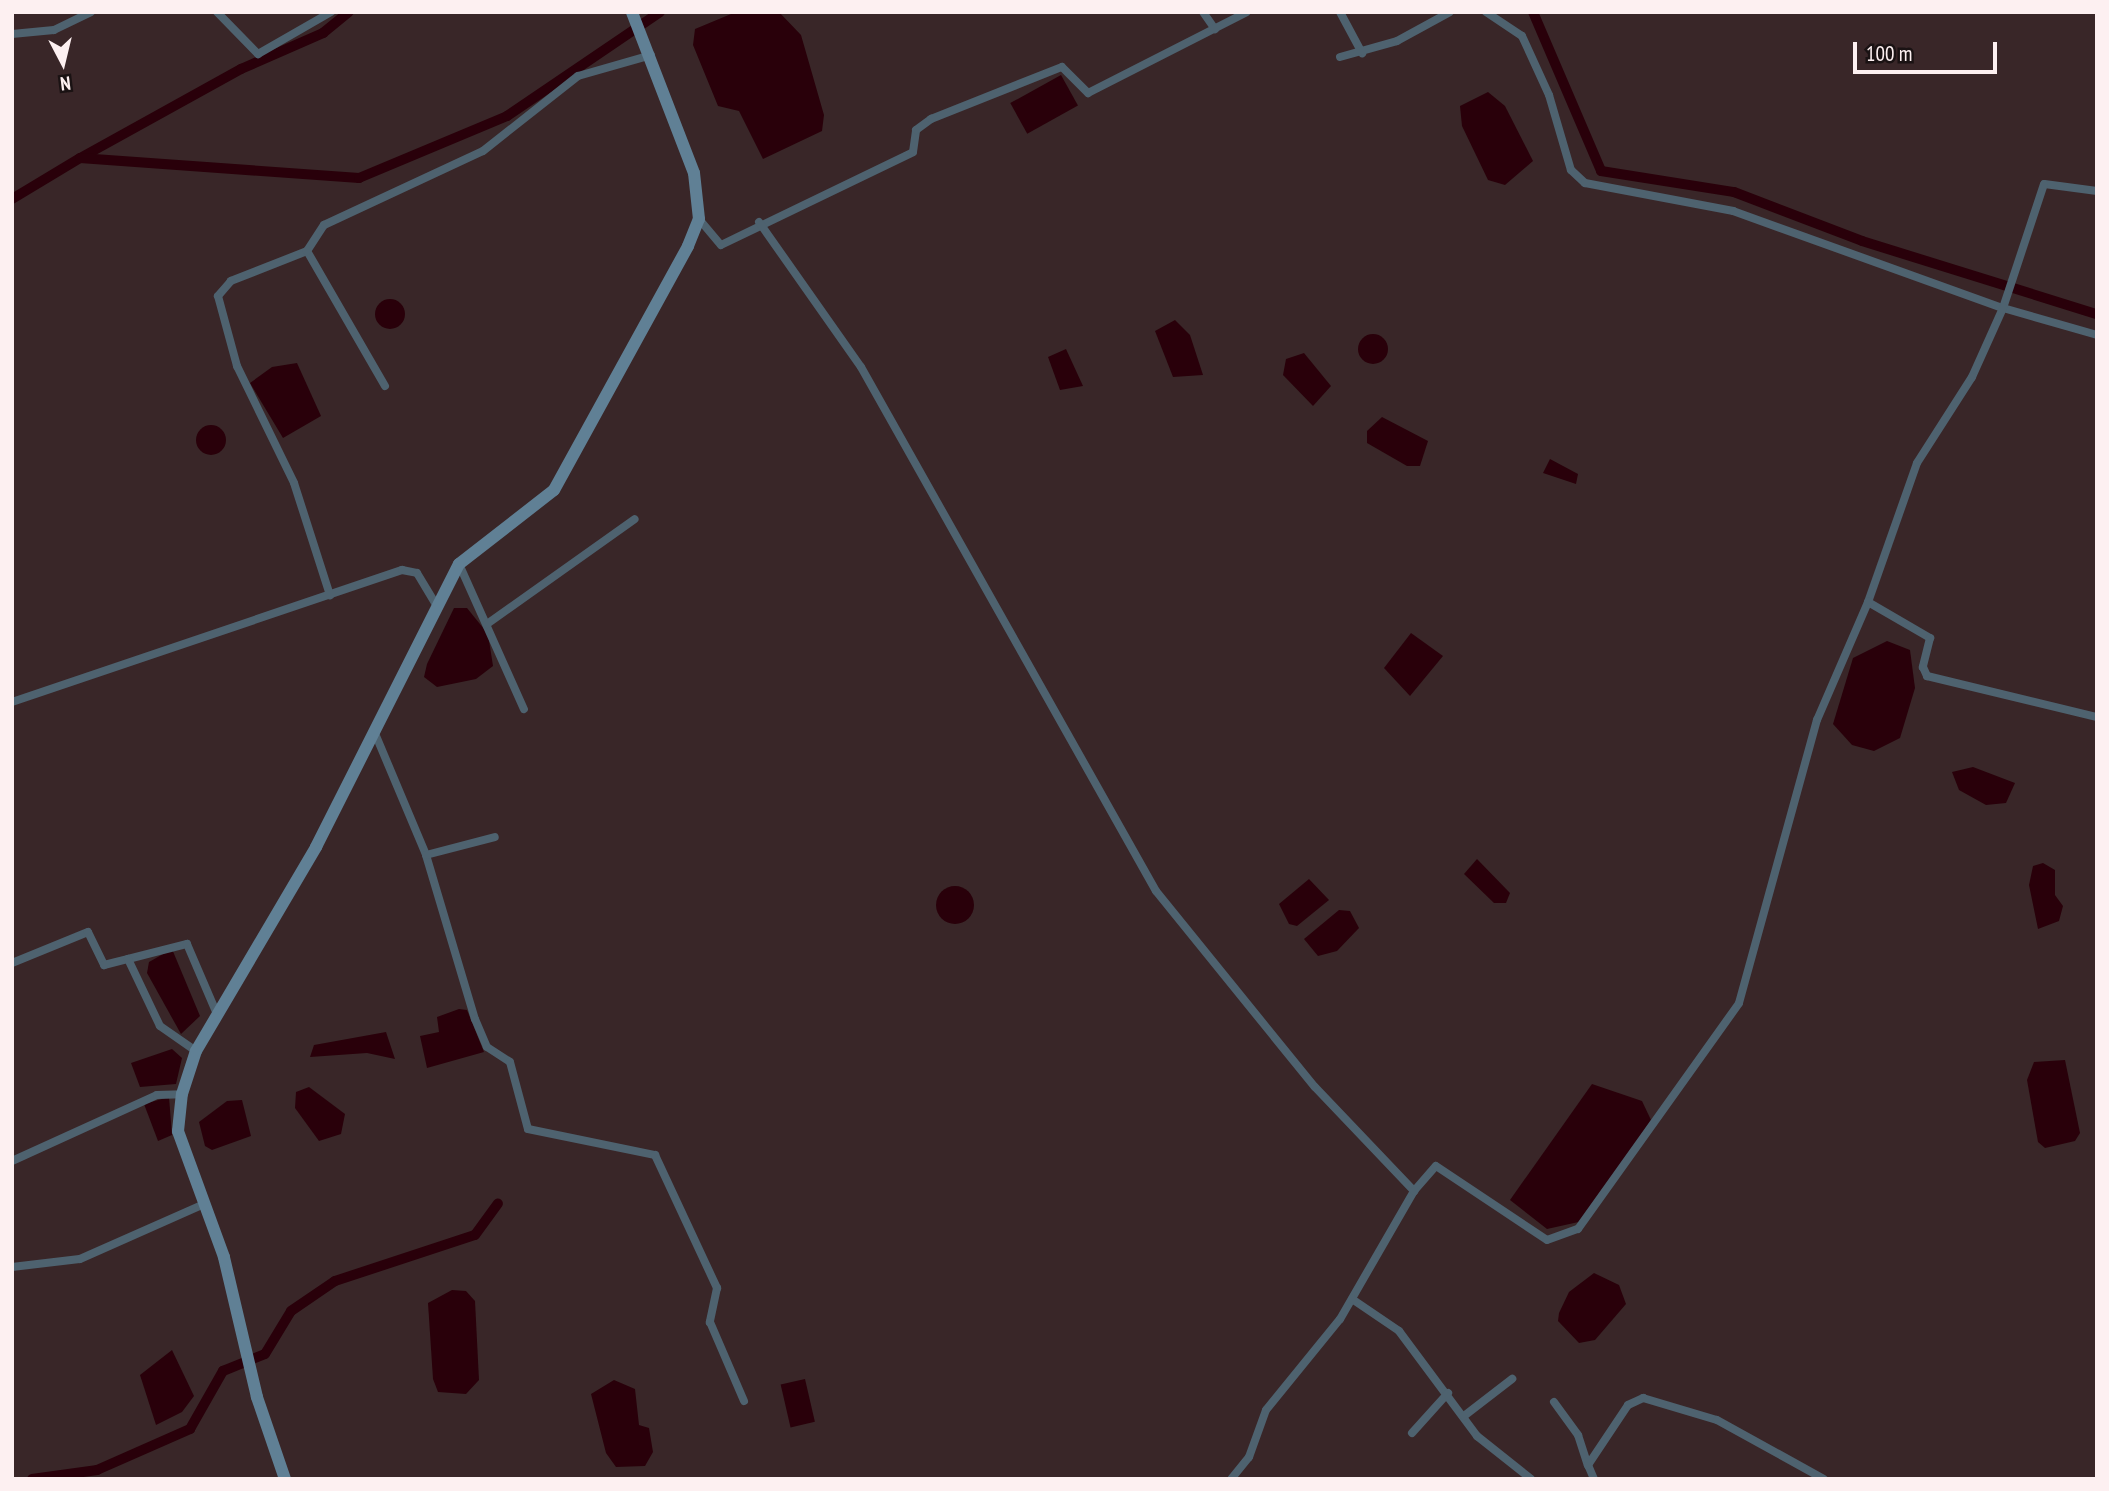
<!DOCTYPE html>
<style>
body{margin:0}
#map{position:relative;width:2109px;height:1491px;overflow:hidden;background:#392628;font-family:"PT Sans Narrow",sans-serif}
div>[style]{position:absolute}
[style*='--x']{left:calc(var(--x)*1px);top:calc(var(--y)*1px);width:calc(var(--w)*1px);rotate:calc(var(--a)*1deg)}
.water>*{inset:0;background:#29000a;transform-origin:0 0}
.round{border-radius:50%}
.canal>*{height:10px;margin:-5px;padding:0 5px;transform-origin:5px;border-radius:5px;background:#29000a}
.minor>*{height:8px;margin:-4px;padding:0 4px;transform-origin:4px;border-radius:4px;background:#4e626f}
.secondary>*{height:12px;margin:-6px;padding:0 6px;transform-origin:6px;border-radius:6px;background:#608095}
span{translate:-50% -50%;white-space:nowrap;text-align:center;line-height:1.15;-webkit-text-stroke:7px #1a1213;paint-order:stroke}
.frame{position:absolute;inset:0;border:14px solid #fdf0f1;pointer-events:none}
.north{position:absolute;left:28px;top:28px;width:70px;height:70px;-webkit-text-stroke:5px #1a1213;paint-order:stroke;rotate:173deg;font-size:19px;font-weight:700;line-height:28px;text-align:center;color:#fdf0f1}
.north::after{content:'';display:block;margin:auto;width:24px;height:32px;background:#fdf0f1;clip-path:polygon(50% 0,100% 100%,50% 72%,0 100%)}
.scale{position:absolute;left:1853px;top:42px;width:144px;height:32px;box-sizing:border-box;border:4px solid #fdf0f1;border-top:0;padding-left:9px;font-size:21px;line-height:24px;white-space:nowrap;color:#fdf0f1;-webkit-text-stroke:5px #1a1213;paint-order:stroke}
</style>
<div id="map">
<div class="water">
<div style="clip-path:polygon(779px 12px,801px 35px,824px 115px,822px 131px,763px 159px,739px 111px,718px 106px,693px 45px,695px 29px,731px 14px)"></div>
<div style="left:1061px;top:75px;width:35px;height:58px;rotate:61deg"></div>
<div style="clip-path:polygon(1488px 92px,1505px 106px,1533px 161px,1505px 185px,1488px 180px,1462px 126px,1460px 106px)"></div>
<div class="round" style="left:375px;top:299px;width:30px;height:30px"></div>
<div style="clip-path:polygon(1175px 320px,1190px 335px,1203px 375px,1173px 377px,1155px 331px)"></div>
<div class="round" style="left:1358px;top:334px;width:30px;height:30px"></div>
<div style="clip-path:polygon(1066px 349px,1083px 386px,1060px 390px,1048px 357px)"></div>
<div style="clip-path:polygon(1304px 353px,1331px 386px,1313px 406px,1283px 375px,1286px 359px)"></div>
<div style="clip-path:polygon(297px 363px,321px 416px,283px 438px,250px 383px,272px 367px)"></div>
<div style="clip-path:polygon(1382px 417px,1428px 441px,1420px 466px,1407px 466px,1367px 443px,1367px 431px)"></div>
<div class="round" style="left:196px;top:425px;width:30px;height:30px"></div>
<div style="clip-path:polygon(1550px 459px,1578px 474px,1576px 484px,1543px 473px)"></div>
<div style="clip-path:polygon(454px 608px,467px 608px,488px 634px,493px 666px,476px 679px,437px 687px,424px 677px,427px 664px)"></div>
<div style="clip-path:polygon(1411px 633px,1443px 656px,1410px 696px,1384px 668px)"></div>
<div style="clip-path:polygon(1887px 641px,1910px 650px,1915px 688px,1900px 738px,1874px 751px,1852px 745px,1833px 724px,1853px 658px)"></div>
<div style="clip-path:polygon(1973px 767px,2015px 783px,2006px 803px,1986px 805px,1959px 790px,1952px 772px)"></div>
<div style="clip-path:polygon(1477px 859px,1510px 893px,1506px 903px,1494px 903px,1464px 874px)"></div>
<div style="clip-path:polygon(2043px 863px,2055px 870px,2055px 895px,2063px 906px,2059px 921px,2038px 929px,2029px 885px,2033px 866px)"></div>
<div style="clip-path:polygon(1309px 879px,1329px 900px,1297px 926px,1289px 924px,1279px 904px)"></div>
<div class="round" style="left:936px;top:886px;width:38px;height:38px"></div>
<div style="clip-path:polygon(1339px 910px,1350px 911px,1359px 928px,1337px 951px,1318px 956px,1304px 939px)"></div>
<div style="clip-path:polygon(172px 949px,200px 1016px,181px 1034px,147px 973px,149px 962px)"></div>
<div style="clip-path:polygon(459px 1009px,467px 1010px,484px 1052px,427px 1068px,420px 1036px,439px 1032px,437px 1017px)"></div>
<div style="clip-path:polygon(386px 1032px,395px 1059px,367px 1053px,310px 1057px,314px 1045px)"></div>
<div style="clip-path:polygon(172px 1049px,182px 1058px,176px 1084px,140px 1087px,131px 1063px)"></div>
<div style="clip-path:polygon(2065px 1060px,2080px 1133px,2075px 1141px,2045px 1148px,2038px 1142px,2027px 1080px,2034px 1062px)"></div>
<div style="clip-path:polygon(1592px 1084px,1642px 1101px,1651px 1120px,1583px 1221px,1547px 1229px,1510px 1200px)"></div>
<div style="clip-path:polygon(309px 1087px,345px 1114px,341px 1134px,319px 1141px,295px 1108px,296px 1092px)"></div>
<div style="clip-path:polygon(169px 1097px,172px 1135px,158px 1141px,144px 1104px)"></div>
<div style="clip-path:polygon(242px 1100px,251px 1136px,212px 1150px,205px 1146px,199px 1122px,227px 1101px)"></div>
<div style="clip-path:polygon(1594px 1273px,1619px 1285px,1626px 1304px,1595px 1340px,1579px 1343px,1558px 1321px,1559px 1313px,1569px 1292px)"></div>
<div style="clip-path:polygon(452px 1290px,466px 1291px,475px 1301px,479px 1380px,466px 1394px,438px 1392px,433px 1379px,428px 1303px)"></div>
<div style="clip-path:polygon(172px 1350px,194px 1396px,182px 1412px,156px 1425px,140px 1375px)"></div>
<div style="left:805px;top:1379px;width:44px;height:25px;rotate:77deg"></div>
<div style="clip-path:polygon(614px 1380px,635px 1389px,639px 1425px,649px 1428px,653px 1452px,645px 1466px,616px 1467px,606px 1453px,591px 1394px)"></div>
</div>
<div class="canal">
<div style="--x:1533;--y:12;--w:173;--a:66.8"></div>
<div style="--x:1601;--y:171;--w:135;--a:9"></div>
<div style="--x:1734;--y:192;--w:137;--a:20.9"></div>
<div style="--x:1862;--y:241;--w:246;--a:17.3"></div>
<div style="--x:82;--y:157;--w:182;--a:-29"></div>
<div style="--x:241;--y:69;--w:90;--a:-23.7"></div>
<div style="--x:323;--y:33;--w:33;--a:-39"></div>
<div style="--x:12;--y:199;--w:79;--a:-31.1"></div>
<div style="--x:80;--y:158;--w:280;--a:4.1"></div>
<div style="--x:359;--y:178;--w:160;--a:-22.7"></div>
<div style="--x:507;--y:116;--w:185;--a:-34.2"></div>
<div style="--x:32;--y:1479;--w:66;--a:-7.9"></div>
<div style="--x:97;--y:1470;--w:102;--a:-23.8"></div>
<div style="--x:190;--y:1429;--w:67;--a:-60.4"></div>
<div style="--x:223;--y:1371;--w:45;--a:-22"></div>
<div style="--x:265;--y:1354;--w:50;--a:-58.8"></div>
<div style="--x:291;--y:1311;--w:53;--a:-34.3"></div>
<div style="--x:335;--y:1281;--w:147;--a:-18.2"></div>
<div style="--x:475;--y:1235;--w:39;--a:-54"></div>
</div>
<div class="minor">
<div style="--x:217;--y:12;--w:59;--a:45.7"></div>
<div style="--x:258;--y:54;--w:84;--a:-29.9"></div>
<div style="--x:1203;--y:12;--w:21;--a:55"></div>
<div style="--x:1340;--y:12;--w:47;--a:61.8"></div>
<div style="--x:1486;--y:12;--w:43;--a:33.7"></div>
<div style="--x:1522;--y:36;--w:65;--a:65.4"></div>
<div style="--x:1549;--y:95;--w:78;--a:73.7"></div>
<div style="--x:1571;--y:170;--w:19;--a:43"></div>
<div style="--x:1585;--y:183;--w:151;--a:10.7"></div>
<div style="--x:1733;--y:211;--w:287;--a:19.8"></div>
<div style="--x:2003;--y:308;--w:98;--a:16"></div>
<div style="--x:12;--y:34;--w:42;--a:-5.4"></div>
<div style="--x:54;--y:30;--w:41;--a:-25.9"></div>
<div style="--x:1340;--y:57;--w:59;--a:-15.7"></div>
<div style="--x:1397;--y:41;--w:60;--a:-28.7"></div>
<div style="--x:2097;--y:191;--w:53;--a:-172.5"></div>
<div style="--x:2044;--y:184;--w:131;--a:108.3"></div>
<div style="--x:2003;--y:308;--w:76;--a:114.2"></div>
<div style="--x:1972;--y:377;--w:102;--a:122.6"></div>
<div style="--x:1917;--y:463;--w:147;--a:109.4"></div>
<div style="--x:1868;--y:602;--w:72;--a:30.1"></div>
<div style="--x:1930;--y:638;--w:30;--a:104"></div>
<div style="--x:1923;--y:667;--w:10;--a:66"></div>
<div style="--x:1927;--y:676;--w:175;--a:13.6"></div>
<div style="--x:699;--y:219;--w:34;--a:50"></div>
<div style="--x:721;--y:245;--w:213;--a:-25.8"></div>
<div style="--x:913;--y:152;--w:22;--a:-82"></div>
<div style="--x:916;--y:130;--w:19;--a:-36"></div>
<div style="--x:931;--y:119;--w:141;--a:-21.7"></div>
<div style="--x:1062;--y:67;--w:37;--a:45"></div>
<div style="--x:1088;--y:93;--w:178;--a:-27"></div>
<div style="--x:759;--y:222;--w:177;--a:54.9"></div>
<div style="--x:861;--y:367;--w:601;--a:60.62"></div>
<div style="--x:1156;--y:891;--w:252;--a:51"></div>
<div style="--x:1315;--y:1087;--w:144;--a:46.4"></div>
<div style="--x:1414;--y:1191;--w:148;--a:120"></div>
<div style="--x:1340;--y:1319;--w:117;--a:129.1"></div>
<div style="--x:1266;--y:1410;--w:50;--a:109.9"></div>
<div style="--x:1249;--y:1457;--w:28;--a:129"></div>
<div style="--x:307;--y:251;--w:82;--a:158.5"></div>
<div style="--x:231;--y:281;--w:20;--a:131"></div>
<div style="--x:218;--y:296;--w:73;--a:74.8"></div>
<div style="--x:237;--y:366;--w:130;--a:64"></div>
<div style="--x:294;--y:483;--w:118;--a:72.2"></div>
<div style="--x:385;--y:386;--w:156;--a:-120"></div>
<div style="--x:307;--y:251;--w:31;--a:-57"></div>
<div style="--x:324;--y:225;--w:175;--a:-25"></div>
<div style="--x:483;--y:151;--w:121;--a:-38.3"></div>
<div style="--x:578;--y:76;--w:76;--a:-16"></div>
<div style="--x:459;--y:564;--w:159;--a:65.9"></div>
<div style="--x:487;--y:624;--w:181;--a:-35.4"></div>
<div style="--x:12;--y:702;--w:412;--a:-18.7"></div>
<div style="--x:402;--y:570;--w:15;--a:11"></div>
<div style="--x:417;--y:573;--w:39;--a:59"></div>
<div style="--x:374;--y:731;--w:134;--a:67.2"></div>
<div style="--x:426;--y:855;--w:171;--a:73.4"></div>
<div style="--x:475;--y:1019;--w:30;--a:67"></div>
<div style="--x:487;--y:1047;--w:27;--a:33"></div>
<div style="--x:510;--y:1062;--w:69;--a:75"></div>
<div style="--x:528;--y:1129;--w:130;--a:11.6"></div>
<div style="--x:655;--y:1155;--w:147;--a:65"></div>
<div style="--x:717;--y:1288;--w:35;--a:102"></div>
<div style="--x:710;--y:1322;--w:86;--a:66.7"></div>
<div style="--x:426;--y:855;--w:71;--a:-14.6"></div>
<div style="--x:128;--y:959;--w:61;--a:-14.3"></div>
<div style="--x:187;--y:944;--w:76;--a:66.8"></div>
<div style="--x:12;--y:963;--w:82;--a:-22.2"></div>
<div style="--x:88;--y:932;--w:37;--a:64"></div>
<div style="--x:104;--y:965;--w:25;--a:-14"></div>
<div style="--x:128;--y:959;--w:74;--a:64.5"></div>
<div style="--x:160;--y:1026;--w:44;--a:34.8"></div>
<div style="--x:12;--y:1161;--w:159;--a:-24.5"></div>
<div style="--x:157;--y:1095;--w:25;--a:-2"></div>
<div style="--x:1414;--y:1191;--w:33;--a:-49"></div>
<div style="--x:1436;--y:1166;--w:133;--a:33.7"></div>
<div style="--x:1547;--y:1240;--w:33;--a:-20"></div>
<div style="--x:1578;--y:1229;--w:277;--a:-54.5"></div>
<div style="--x:1739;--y:1003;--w:294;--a:-74.6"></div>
<div style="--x:1817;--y:720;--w:129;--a:-66.6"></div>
<div style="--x:12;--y:1267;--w:68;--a:-6.7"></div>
<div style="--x:80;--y:1259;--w:133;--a:-23.9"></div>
<div style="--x:1352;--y:1299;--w:57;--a:34.2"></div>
<div style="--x:1399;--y:1331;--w:131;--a:53.4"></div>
<div style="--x:1477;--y:1436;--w:69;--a:38.5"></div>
<div style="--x:1554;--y:1402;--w:41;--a:54"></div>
<div style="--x:1578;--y:1435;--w:32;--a:72"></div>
<div style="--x:1464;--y:1416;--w:61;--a:-37.6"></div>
<div style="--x:1412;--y:1433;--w:54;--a:-48"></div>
<div style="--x:1594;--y:1479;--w:15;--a:-113"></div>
<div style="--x:1588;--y:1465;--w:72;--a:-56.3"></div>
<div style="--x:1628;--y:1405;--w:17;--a:-25"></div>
<div style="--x:1643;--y:1398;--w:77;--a:16.6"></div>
<div style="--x:1717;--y:1420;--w:122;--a:28.9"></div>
</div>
<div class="secondary">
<div style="--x:285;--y:1479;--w:87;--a:-108.9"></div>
<div style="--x:257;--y:1397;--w:144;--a:-103.3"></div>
<div style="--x:224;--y:1257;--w:134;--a:-110.1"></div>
<div style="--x:178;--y:1131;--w:37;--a:-84"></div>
<div style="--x:182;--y:1094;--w:45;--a:-72"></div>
<div style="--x:196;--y:1051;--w:237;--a:-59.5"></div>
<div style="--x:316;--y:847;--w:317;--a:-63.2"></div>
<div style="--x:459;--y:564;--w:120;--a:-37.9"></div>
<div style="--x:554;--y:490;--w:278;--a:-61.2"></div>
<div style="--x:688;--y:246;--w:29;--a:-68"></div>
<div style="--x:699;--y:219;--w:46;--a:-96.2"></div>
<div style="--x:694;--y:173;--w:173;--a:-111.1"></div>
</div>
<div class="frame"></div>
<div class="north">N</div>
<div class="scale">100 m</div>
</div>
